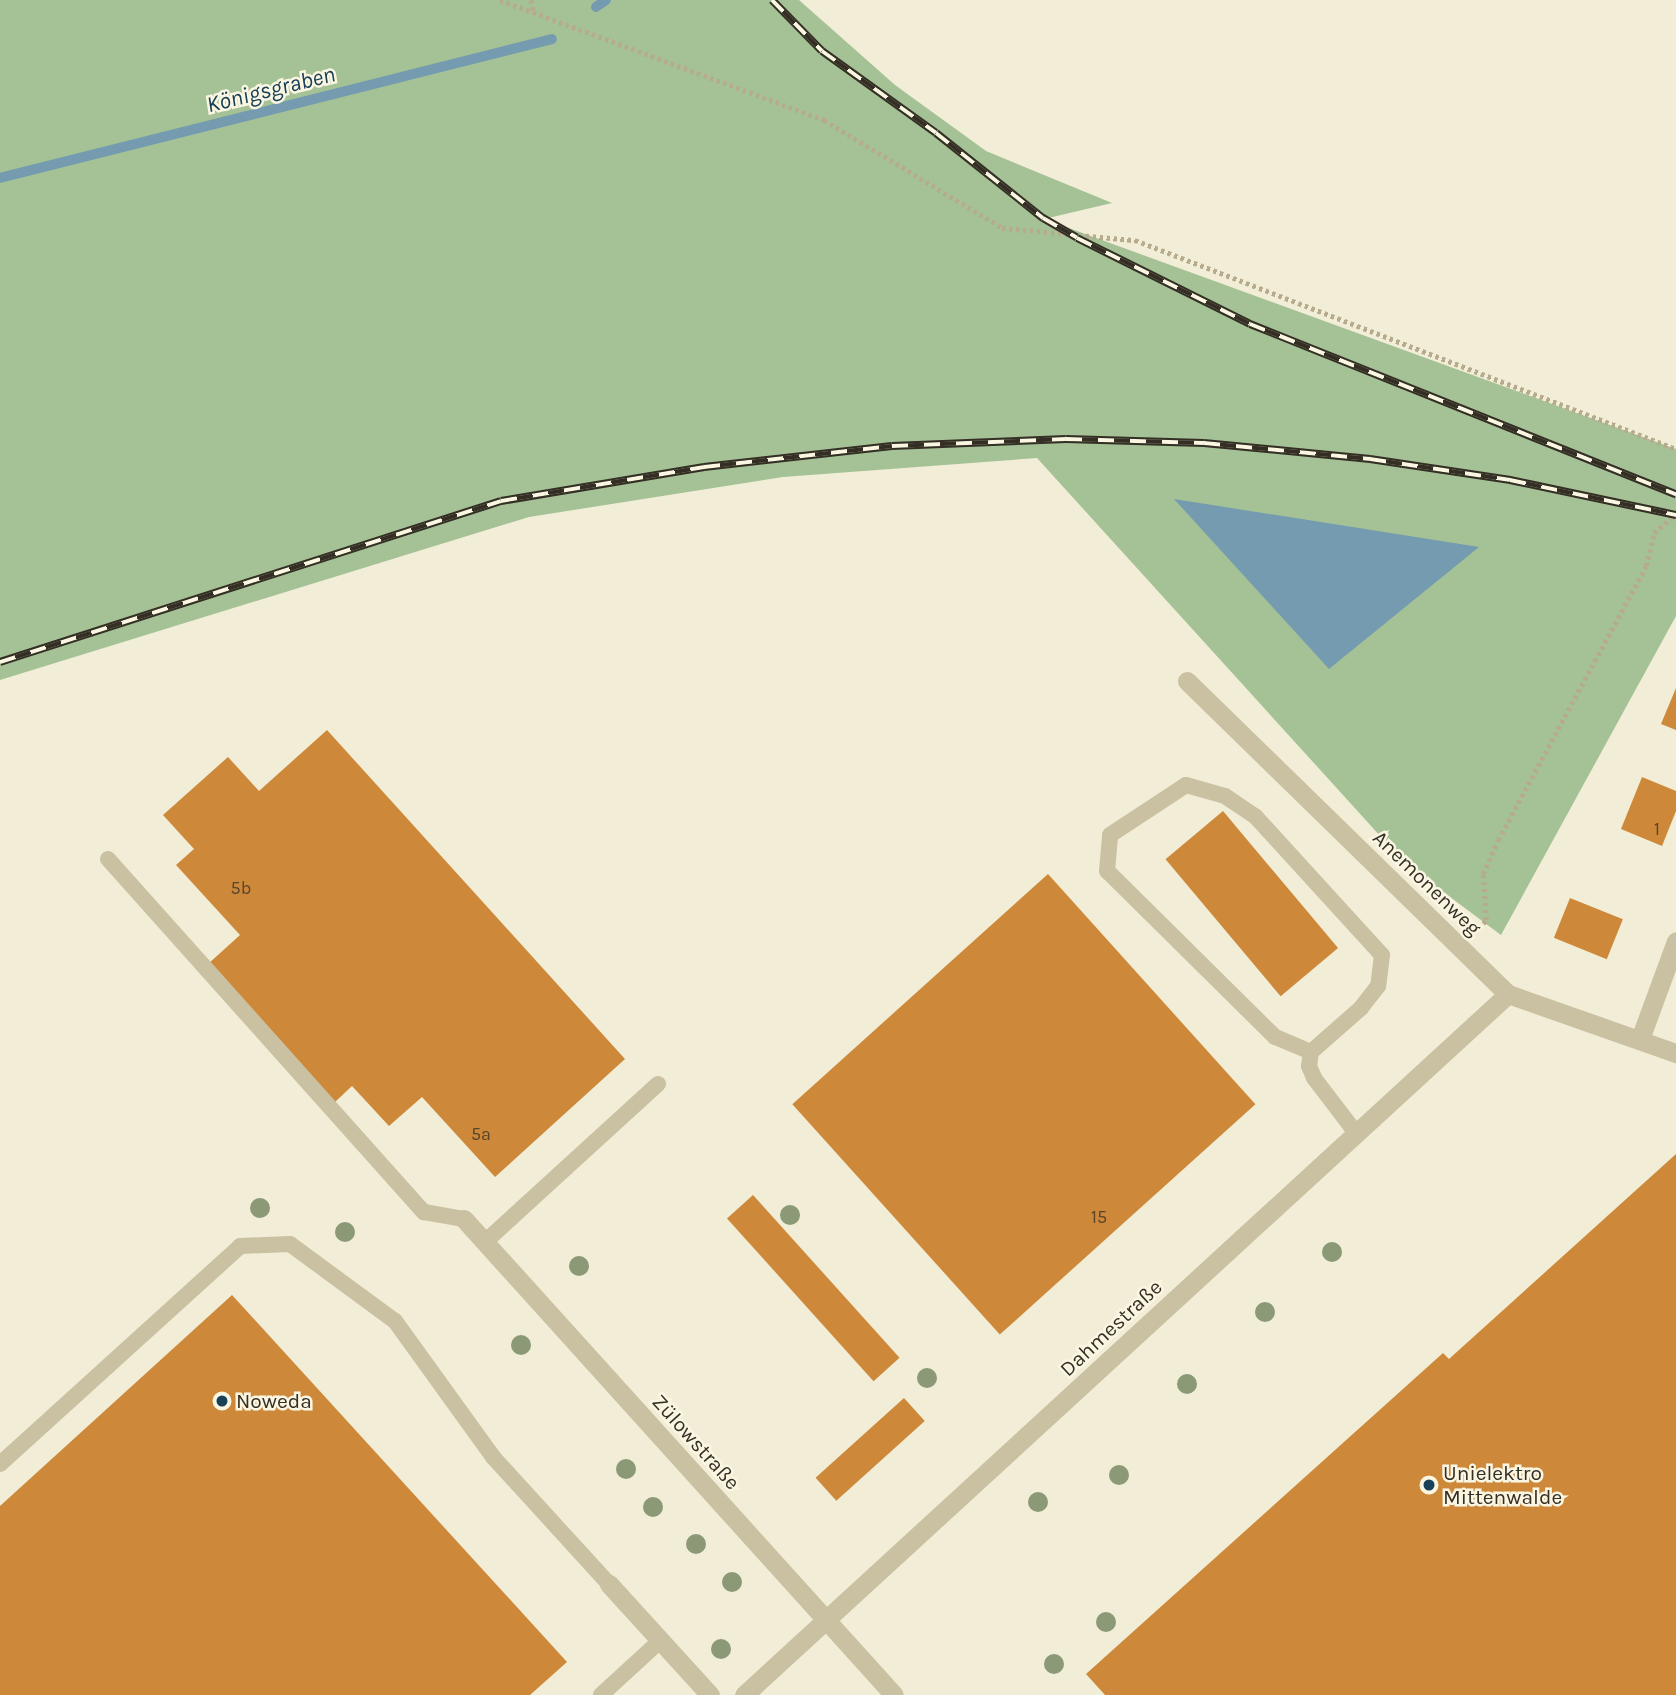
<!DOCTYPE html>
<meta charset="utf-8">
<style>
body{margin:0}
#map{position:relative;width:1676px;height:1695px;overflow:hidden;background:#f2edd6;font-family:Karla,sans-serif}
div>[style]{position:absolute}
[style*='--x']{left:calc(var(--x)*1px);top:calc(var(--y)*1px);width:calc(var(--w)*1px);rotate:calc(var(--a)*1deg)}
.green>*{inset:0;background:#a5c196}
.water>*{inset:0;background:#749bb0}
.stream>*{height:10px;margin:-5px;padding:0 5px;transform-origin:5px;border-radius:5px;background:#749bb0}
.building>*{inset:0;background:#cd8939;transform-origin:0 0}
.path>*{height:4.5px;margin-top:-2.25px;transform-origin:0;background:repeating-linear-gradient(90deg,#b6ab8c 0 3.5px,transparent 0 7px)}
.service>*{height:16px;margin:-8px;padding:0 8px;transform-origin:8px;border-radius:8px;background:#cac0a2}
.minor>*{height:19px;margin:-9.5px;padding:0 9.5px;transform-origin:9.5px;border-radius:9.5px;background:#cac0a2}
.rail>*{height:8px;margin-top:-4px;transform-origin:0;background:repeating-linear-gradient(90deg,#faf6e2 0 16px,#342e25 0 32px);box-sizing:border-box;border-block:2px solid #342e25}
.trees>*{width:20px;height:20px;margin:-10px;border-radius:50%;background:#8b9976}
.dots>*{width:19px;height:19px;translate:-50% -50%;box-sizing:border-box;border:4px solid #faf6e2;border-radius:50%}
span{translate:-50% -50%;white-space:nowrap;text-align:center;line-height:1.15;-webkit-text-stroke:5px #faf6e2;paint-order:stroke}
.number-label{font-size:18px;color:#5a452a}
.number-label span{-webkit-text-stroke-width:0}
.street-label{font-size:21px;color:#342e25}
.poi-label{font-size:21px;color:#342e25}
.left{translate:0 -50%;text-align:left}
.water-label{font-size:23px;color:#184057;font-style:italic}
</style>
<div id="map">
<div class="green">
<div style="clip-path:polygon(0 0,799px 0,895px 85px,986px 151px,1112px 203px,1044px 219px,1676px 449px,1676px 616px,1501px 935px,1430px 882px,1382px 838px,1037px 458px,783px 477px,529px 517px,0 680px)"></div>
</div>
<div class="water">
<div style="clip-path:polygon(1174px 499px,1479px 547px,1329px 669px)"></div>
</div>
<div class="stream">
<div style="--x:596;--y:7;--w:12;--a:-35"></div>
<div style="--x:0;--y:178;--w:569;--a:-14.13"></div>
</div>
<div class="building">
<div style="clip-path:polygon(1676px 688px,1676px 730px,1661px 724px)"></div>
<div style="clip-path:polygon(327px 730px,625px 1059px,495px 1177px,422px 1097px,389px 1126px,352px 1086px,334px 1103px,208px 964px,240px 935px,176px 865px,194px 849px,163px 815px,228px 757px,259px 791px)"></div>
<div style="clip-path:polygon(1642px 777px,1676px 791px,1676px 811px,1662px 846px,1621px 829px)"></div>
<div style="left:1223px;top:811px;width:179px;height:75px;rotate:50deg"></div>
<div style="left:1048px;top:874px;width:310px;height:344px;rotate:48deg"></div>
<div style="left:1570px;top:898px;width:57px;height:43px;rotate:22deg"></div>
<div style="clip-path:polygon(1676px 1154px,1676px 1695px,1105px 1695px,1086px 1674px,1443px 1353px,1449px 1359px)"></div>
<div style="left:753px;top:1195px;width:219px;height:35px;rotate:48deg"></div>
<div style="clip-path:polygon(232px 1295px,567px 1662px,530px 1695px,0 1695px,0 1506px)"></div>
<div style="left:904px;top:1398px;width:31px;height:119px;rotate:48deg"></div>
</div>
<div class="path">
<div style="--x:500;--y:0;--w:346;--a:20.3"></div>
<div style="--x:824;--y:120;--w:208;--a:31.2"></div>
<div style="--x:1002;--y:228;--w:134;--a:5.2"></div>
<div style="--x:1135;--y:240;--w:580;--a:21.12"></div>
<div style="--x:531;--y:0;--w:13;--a:77"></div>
<div style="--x:1479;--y:929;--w:11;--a:-52"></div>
<div style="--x:1486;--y:920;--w:46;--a:-93.7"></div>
<div style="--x:1483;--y:874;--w:37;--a:-66"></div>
<div style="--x:1498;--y:840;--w:311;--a:-61.6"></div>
<div style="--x:1646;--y:566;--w:34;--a:-76"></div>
<div style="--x:1654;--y:533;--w:29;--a:-41"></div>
</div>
<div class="service">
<div style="--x:108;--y:859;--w:474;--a:48.2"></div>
<div style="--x:424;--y:1212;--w:41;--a:9.9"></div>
<div style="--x:1311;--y:1052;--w:39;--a:-157"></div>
<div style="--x:1275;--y:1037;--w:236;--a:-135.3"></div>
<div style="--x:1107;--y:871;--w:36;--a:-85"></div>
<div style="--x:1110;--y:835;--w:91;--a:-33.3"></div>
<div style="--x:1186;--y:785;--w:41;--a:15.8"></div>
<div style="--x:1225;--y:796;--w:36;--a:34"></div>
<div style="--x:1255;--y:816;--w:188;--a:47.6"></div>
<div style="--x:1382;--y:955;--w:31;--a:97"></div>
<div style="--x:1378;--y:986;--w:28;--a:128"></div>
<div style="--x:1361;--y:1008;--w:67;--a:138.7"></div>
<div style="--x:1311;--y:1052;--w:14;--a:98"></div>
<div style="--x:1309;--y:1066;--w:13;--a:67"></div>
<div style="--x:1314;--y:1078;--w:69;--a:52.6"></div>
<div style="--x:486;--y:1241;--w:233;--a:-42.4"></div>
<div style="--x:0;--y:1464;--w:324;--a:-42.2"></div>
<div style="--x:240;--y:1246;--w:50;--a:-2.3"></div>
<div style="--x:290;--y:1244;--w:130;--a:36.3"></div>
<div style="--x:395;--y:1321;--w:168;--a:54.2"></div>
<div style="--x:493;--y:1457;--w:172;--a:47.6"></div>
<div style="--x:601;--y:1695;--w:80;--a:-42.5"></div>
</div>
<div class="minor">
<div style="--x:1187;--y:681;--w:448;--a:44.3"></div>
<div style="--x:1508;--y:994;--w:178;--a:19.4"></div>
<div style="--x:1640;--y:1039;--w:104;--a:-69.8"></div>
<div style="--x:464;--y:1219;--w:641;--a:47.91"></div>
<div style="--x:609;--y:1584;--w:150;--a:47.7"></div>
<div style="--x:744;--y:1695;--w:1037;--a:-42.54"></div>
</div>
<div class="rail">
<div style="--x:772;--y:0;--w:71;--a:45.6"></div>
<div style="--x:822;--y:51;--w:140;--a:35.7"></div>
<div style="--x:936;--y:133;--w:137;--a:38.5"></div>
<div style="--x:1043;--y:218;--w:39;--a:30"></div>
<div style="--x:1077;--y:238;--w:193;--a:26.4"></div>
<div style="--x:1250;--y:324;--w:459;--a:21.8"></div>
<div style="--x:0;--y:662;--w:526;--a:-17.82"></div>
<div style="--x:501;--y:501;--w:206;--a:-9.5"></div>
<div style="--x:704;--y:467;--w:189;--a:-6.4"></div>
<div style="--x:892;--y:446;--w:174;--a:-2.3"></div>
<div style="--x:1066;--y:439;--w:138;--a:1.7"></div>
<div style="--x:1204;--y:443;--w:167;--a:5.5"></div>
<div style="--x:1370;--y:459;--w:142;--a:8.5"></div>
<div style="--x:1510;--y:480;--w:170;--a:11.9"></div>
</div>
<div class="trees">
<div style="left:260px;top:1208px"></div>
<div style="left:790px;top:1215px"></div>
<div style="left:345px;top:1232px"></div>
<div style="left:1332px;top:1252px"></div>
<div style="left:579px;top:1266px"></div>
<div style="left:1265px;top:1312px"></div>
<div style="left:521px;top:1345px"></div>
<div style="left:927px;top:1378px"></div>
<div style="left:1187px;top:1384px"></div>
<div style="left:626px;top:1469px"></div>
<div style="left:1119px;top:1475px"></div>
<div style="left:1038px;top:1502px"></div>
<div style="left:653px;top:1507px"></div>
<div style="left:696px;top:1544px"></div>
<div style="left:732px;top:1582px"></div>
<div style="left:1106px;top:1622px"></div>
<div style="left:721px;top:1649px"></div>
<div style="left:1054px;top:1664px"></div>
</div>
<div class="dots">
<div style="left:222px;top:1401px;background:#184057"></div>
<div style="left:1429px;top:1485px;background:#184057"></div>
</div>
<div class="number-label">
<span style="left:1657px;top:829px">1</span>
<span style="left:241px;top:888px">5b</span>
<span style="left:481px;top:1134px">5a</span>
<span style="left:1099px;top:1217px">15</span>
</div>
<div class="street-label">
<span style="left:1427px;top:883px;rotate:44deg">Anemonenweg</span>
<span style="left:1111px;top:1328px;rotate:-43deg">Dahmestraße</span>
<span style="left:696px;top:1442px;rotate:48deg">Zülowstraße</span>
</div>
<div class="poi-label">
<span class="left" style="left:236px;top:1401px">Noweda</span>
<span class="left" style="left:1443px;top:1485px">Unielektro<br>Mittenwalde</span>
</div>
<div class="water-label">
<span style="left:271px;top:90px;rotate:-14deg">Königsgraben</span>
</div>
</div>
